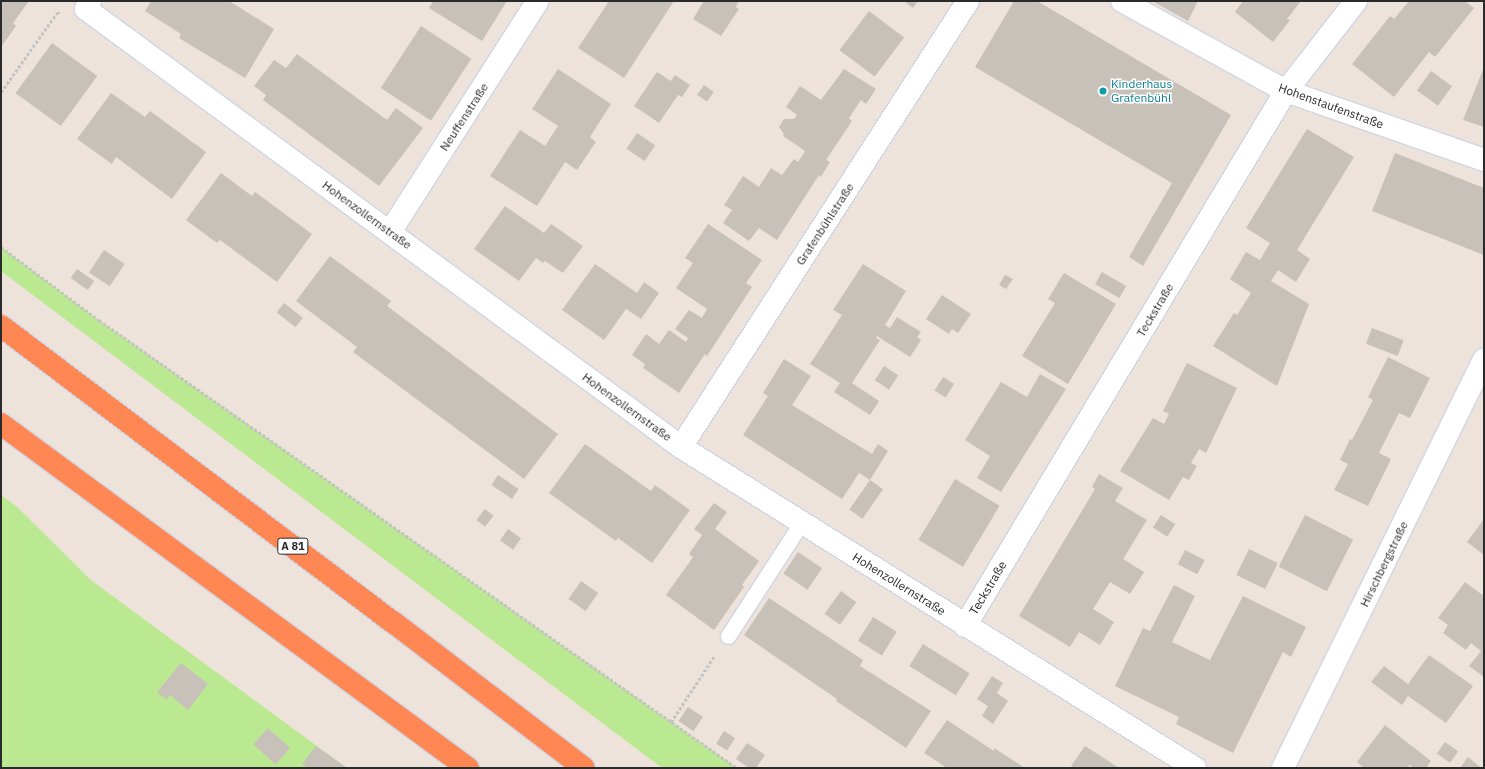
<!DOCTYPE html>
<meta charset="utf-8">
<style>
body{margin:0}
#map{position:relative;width:1485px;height:769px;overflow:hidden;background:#ede3da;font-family:"IBM Plex Sans",sans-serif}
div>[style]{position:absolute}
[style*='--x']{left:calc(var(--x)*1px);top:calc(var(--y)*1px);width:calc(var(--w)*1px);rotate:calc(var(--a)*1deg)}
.green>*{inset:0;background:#bbe992}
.building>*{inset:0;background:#c8c1b9;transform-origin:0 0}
.path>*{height:2.5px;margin-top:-1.25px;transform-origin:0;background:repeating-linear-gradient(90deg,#c3c3c3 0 3px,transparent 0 5px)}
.roads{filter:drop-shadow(1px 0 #d0d6e4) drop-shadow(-1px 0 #d0d6e4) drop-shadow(0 1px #d0d6e4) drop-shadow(0 -1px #d0d6e4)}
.service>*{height:15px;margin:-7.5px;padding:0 7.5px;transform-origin:7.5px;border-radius:7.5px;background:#fff}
.minor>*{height:22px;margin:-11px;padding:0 11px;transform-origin:11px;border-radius:11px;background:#fff}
.motorway>*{height:22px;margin:-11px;padding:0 11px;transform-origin:11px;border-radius:11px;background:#ff8754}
.dots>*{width:11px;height:11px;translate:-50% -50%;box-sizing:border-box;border:2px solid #fff;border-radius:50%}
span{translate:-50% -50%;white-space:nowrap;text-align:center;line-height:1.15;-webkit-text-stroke:3px #fff;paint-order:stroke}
.shield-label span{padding:1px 3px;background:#fff;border:1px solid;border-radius:3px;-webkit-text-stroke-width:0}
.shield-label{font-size:11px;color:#2a2a2a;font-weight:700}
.culture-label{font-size:12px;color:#0d838f}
.left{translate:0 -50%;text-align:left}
.street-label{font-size:12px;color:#2a2a2a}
.frame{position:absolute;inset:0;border:2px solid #2a2a2a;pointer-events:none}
</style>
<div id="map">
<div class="green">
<div style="clip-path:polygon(1px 247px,99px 320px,737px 768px,662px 768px,1px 271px)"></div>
<div style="clip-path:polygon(1px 495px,16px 506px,92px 581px,347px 768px,1px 768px)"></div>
</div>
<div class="building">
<div style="clip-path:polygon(1px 1px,29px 1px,13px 23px,16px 26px,1px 47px)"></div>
<div style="clip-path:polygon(151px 1px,229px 1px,274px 29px,245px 78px,179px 38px,181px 34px,145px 11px)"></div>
<div style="clip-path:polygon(433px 1px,507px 1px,482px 41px,429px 8px)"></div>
<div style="clip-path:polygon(609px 1px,674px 1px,624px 78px,578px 48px)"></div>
<div style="clip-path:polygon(704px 1px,739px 1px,736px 7px,739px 9px,721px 36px,693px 19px)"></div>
<div style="clip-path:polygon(904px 1px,918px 1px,913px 8px)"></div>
<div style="clip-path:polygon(1014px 1px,1037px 1px,1231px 115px,1143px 266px,1129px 257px,1172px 183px,975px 67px)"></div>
<div style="clip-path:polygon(1152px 1px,1198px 1px,1188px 21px)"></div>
<div style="clip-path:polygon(1243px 1px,1301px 1px,1287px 19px,1290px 20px,1273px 42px,1235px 12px)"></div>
<div style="clip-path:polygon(1409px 1px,1465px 1px,1474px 8px,1435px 57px,1429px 52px,1394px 97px,1352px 64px,1390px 16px,1394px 19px)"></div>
<div style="left:869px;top:11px;width:44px;height:49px;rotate:37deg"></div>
<div style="left:421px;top:26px;width:60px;height:74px;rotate:33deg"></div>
<div style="left:52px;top:43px;width:56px;height:62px;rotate:36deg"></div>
<div style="clip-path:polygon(297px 54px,387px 120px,396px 108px,423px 128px,379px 186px,263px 100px,266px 95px,254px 86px,274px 60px,286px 68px)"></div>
<div style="clip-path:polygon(1484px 67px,1484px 127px,1463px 120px)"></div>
<div style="clip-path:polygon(558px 69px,611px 104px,590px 137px,596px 142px,577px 170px,565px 162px,537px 206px,490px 176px,520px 130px,545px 146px,558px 126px,532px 109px)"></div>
<div style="clip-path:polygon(844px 69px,876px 89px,866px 104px,861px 100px,849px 118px,852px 121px,826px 160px,830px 162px,821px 177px,819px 175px,777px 240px,759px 228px,749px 241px,723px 223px,732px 210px,724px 205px,743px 176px,759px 187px,771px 168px,782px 175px,794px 159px,798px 162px,805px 151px,783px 136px,784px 134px,779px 127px,784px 119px,794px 119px,797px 115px,786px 107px,800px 86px,821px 100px)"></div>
<div style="left:1431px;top:71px;width:26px;height:24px;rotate:36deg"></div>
<div style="clip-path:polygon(657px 72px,671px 81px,675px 75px,690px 85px,682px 97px,678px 95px,659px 123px,634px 106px)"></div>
<div style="left:704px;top:85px;width:12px;height:12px;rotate:35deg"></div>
<div style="clip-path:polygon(111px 93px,145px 117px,150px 111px,206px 152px,172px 199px,116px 157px,112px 164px,77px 139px)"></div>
<div style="clip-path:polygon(1307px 129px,1354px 157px,1297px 250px,1310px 259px,1296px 282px,1278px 270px,1271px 281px,1309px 304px,1277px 386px,1213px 346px,1234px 313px,1237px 315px,1251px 293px,1230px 279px,1246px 252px,1260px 260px,1270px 243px,1246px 228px)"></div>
<div style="left:637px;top:133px;width:22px;height:19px;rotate:34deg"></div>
<div style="clip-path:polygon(1395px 153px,1484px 188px,1484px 255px,1372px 211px)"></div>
<div style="clip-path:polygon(221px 173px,252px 196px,255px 192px,312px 234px,277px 282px,220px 240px,217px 243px,186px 220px)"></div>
<div style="clip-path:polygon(505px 206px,544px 233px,551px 224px,583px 246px,563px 273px,545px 261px,543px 263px,536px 258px,519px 281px,474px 249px)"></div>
<div style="clip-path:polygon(708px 224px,762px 260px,746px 283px,752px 287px,707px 356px,705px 354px,679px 393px,643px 368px,645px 364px,632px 355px,646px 334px,659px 344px,669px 330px,686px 342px,688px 338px,675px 329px,689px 310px,702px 318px,707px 309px,676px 288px,693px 263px,685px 258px)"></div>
<div style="left:104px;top:250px;width:25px;height:27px;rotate:34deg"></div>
<div style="clip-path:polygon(330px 256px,391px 301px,387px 306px,558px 434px,524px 479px,353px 352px,357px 347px,296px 301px)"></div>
<div style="clip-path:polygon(595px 264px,637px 293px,644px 282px,659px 293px,641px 319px,626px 309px,604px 340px,562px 310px)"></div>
<div style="clip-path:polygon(863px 264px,906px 291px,885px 325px,890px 328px,897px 317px,921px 332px,917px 337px,921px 340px,910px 357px,877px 336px,876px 338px,880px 340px,852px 383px,879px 401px,870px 415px,834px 392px,840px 383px,810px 364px,842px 315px,833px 310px)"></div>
<div style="left:77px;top:269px;width:21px;height:11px;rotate:35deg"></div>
<div style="left:1102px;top:272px;width:28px;height:14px;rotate:30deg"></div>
<div style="clip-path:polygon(1064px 273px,1116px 304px,1068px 384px,1022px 356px,1055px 303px,1048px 299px)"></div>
<div style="clip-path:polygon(1005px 275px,1013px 279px,1006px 289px,999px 285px)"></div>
<div style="clip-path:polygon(942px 295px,971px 314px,958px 333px,952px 329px,949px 334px,926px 319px)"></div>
<div style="left:284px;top:303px;width:24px;height:12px;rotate:38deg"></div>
<div style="left:1372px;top:328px;width:34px;height:17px;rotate:21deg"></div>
<div style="clip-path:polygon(1388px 357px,1430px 378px,1410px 418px,1399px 413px,1379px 453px,1391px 459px,1368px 506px,1334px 490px,1348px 464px,1340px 460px,1350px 439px,1352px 440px,1373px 400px,1368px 397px)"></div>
<div style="clip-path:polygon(784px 359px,811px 376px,792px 405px,872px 454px,878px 444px,888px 451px,870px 480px,859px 473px,842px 499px,743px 435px,768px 396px,763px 393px)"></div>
<div style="clip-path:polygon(1187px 363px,1237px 388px,1206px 453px,1199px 449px,1191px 463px,1197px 466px,1189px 480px,1183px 477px,1169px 500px,1120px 471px,1153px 418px,1164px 424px,1169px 414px,1163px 411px)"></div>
<div style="left:884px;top:366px;width:17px;height:17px;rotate:33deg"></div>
<div style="clip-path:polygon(1040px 374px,1066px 389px,1001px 492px,977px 478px,990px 456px,965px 440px,1001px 382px,1027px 397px)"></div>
<div style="left:943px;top:377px;width:13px;height:16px;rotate:32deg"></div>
<div style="clip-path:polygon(585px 444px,651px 491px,655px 485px,690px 510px,652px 563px,618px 538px,616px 541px,549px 493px)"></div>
<div style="clip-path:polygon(1099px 474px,1123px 488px,1115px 501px,1147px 520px,1123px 559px,1144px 572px,1130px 594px,1110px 582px,1093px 609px,1114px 622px,1100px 645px,1079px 632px,1070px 647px,1019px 616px,1095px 489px,1092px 487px)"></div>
<div style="left:498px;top:475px;width:25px;height:12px;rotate:34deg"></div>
<div style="left:955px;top:479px;width:52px;height:71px;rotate:31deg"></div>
<div style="left:870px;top:480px;width:16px;height:36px;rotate:35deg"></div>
<div style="clip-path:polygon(714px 503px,727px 512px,715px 529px,759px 561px,742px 585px,744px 587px,714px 630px,666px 595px,693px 557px,689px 554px,702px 535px,694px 529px)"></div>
<div style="left:485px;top:509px;width:11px;height:14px;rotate:38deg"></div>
<div style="left:1161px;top:515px;width:17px;height:15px;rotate:33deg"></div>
<div style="left:1305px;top:515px;width:54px;height:58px;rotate:27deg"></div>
<div style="clip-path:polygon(1484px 519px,1484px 555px,1467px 542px)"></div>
<div style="left:508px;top:529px;width:16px;height:14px;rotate:35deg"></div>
<div style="left:1249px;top:549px;width:32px;height:29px;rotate:26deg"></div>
<div style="left:1185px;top:550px;width:22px;height:16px;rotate:27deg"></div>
<div style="left:798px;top:552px;width:29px;height:26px;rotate:34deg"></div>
<div style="left:581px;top:581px;width:21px;height:22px;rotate:35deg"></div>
<div style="clip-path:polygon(1465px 582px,1484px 596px,1484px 677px,1469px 666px,1481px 651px,1471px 643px,1466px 650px,1443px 633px,1448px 625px,1438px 618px)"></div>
<div style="clip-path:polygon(1174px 585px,1195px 596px,1172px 642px,1210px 660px,1243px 596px,1306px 627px,1291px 657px,1283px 652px,1233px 753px,1176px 724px,1179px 717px,1115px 686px,1143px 628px,1150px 631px)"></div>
<div style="left:841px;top:591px;width:19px;height:28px;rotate:36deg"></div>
<div style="clip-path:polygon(769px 598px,863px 660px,860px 666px,931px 711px,906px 748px,836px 701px,837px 699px,744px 635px)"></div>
<div style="left:873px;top:617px;width:28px;height:28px;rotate:32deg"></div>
<div style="left:923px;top:644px;width:55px;height:26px;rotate:32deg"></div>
<div style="clip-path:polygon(1429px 655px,1473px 686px,1446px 723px,1408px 696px,1402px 705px,1371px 682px,1384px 666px,1408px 684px)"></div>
<div style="clip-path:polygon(181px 663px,208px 684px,188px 710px,170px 695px,167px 700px,157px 692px)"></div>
<div style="clip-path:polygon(992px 676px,1003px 683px,997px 693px,1008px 701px,993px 724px,982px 716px,988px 706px,977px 699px)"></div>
<div style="left:688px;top:707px;width:18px;height:17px;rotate:34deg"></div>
<div style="clip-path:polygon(947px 720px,994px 751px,994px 748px,1025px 768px,947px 768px,924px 753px)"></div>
<div style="clip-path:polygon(1385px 725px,1431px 761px,1426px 768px,1413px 768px,1410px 765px,1407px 768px,1364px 768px,1357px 762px)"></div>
<div style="left:268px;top:728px;width:30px;height:22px;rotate:42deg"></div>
<div style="left:724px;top:731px;width:13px;height:15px;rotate:32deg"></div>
<div style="left:1445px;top:742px;width:16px;height:14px;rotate:35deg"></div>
<div style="clip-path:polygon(747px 743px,765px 755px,756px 768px,749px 768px,736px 759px)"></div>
<div style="clip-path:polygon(316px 746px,347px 768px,308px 768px,302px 764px)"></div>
<div style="clip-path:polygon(1085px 746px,1096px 753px,1119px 768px,1074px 768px,1071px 766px)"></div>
<div style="clip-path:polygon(1468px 757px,1480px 767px,1479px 768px,1460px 768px)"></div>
</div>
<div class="path">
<div style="--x:1;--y:92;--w:97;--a:-54.7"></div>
<div style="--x:57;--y:13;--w:3;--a:0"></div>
<div style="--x:1;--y:247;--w:122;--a:36.7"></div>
<div style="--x:99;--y:320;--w:780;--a:35.08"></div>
<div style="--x:671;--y:722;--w:80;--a:-56.7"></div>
</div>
<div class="roads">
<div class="service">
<div style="--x:728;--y:636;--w:135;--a:-57.1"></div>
</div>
<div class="minor">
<div style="--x:90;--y:1;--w:9;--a:117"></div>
<div style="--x:86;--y:9;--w:739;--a:36.36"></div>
<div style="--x:681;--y:447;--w:606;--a:31.99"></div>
<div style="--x:1122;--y:1;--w:187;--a:28.8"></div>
<div style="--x:1286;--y:91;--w:210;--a:19.2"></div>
<div style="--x:390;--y:232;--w:274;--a:-57.4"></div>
<div style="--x:681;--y:447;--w:530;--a:-57.24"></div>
<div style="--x:965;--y:626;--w:624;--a:-59.04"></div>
<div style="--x:1286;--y:91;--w:114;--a:-52.1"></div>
<div style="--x:1283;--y:768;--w:455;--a:-63.8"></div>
</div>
<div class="motorway">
<div style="--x:1;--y:326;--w:491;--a:37.1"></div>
<div style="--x:393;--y:622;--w:240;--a:37.4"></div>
<div style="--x:1;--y:424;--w:580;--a:36.38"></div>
</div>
</div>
<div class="dots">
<div style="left:1103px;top:91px;background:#0f9aa8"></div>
</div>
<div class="shield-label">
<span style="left:293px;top:546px">A 81</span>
</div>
<div class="culture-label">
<span class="left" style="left:1111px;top:91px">Kinderhaus<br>Grafenbühl</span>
</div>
<div class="street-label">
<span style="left:1331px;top:106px;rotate:20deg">Hohenstaufenstraße</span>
<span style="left:464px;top:117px;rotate:-57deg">Neuffenstraße</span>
<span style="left:367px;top:215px;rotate:36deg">Hohenzollernstraße</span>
<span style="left:825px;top:224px;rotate:-57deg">Grafenbühlstraße</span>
<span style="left:1155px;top:310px;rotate:-59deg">Teckstraße</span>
<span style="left:627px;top:407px;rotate:36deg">Hohenzollernstraße</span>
<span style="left:1384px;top:564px;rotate:-64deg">Hirschbergstraße</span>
<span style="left:899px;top:584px;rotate:32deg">Hohenzollernstraße</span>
<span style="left:988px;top:588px;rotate:-59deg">Teckstraße</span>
</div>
<div class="frame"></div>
</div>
